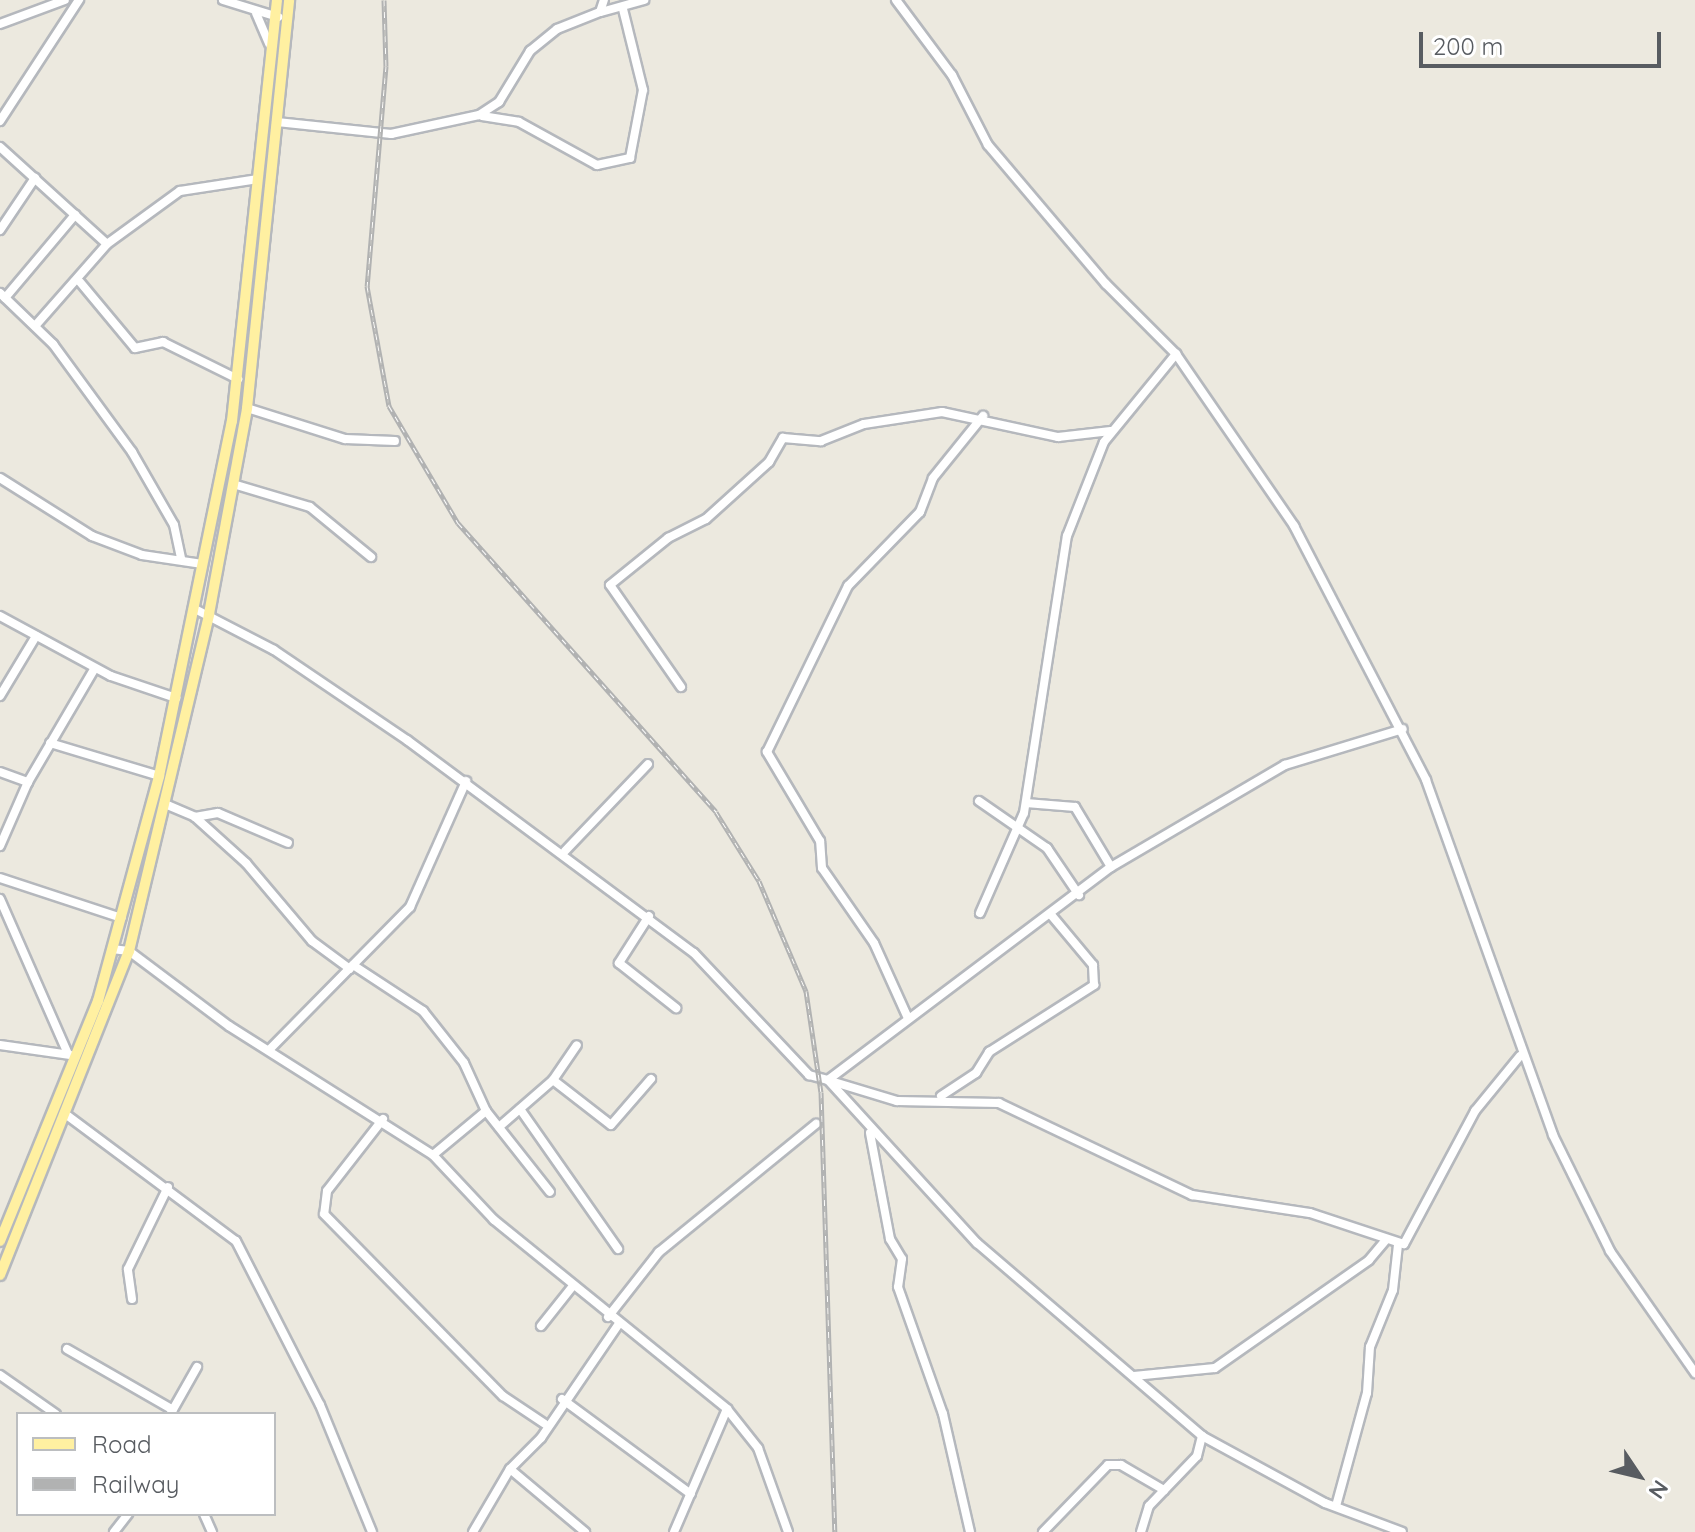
<!DOCTYPE html>
<style>
body{margin:0}
#map{position:relative;width:1695px;height:1532px;overflow:hidden;background:#ece9df;font-family:Quicksand,sans-serif}
div>[style]{position:absolute}
[style*='--x']{left:calc(var(--x)*1px);top:calc(var(--y)*1px);width:calc(var(--w)*1px);rotate:calc(var(--a)*1deg)}
.roads{filter:drop-shadow(2px 0 #b5b8bd) drop-shadow(-2px 0 #b5b8bd) drop-shadow(0 2px #b5b8bd) drop-shadow(0 -2px #b5b8bd)}
.minor>*{height:8px;margin:-4px;padding:0 4px;transform-origin:4px;border-radius:4px;background:#fff}
.major>*{height:10px;margin:-5px;padding:0 5px;transform-origin:5px;border-radius:5px;background:#fff0a1}
.rail>*{height:5px;margin-top:-2.5px;transform-origin:0;background:repeating-linear-gradient(90deg,#fff 0 6px,#b1b2b2 0 12px);box-sizing:border-box;border-block:2px solid #b1b2b2}
span{translate:-50% -50%;white-space:nowrap;text-align:center;line-height:1.15;-webkit-text-stroke:7px #fff;paint-order:stroke}
.legend{position:absolute;left:16px;top:1412px;width:260px;height:104px;box-sizing:border-box;background:#fff;border:2px solid #bcbec0;margin:0;padding:10px 14px;list-style:none;font-size:24px;color:#585c61}
.legend li{display:flex;align-items:center;gap:16px;height:40px}
.legend b{width:40px;border:2px solid #bcbec0}
.north{position:absolute;left:1599px;top:1436px;width:80px;height:80px;-webkit-text-stroke:6px #fff;paint-order:stroke;rotate:125deg;font-size:22px;font-weight:700;line-height:32px;text-align:center;color:#585c61}
.north::after{content:'';display:block;margin:auto;width:28px;height:36px;background:#585c61;clip-path:polygon(50% 0,100% 100%,50% 72%,0 100%)}
.scale{position:absolute;left:1419px;top:32px;width:242px;height:36px;box-sizing:border-box;border:4px solid #585c61;border-top:0;padding-left:10px;font-size:24px;line-height:28px;white-space:nowrap;color:#585c61;-webkit-text-stroke:6px #fff;paint-order:stroke}
</style>
<div id="map">
<div class="roads">
<div class="minor">
<div style="--x:223;--y:0;--w:58;--a:17.2"></div>
<div style="--x:896;--y:0;--w:94;--a:53.3"></div>
<div style="--x:952;--y:75;--w:79;--a:62.8"></div>
<div style="--x:988;--y:145;--w:182;--a:49.7"></div>
<div style="--x:1106;--y:284;--w:99;--a:45"></div>
<div style="--x:1176;--y:354;--w:209;--a:55.5"></div>
<div style="--x:1294;--y:526;--w:286;--a:62.5"></div>
<div style="--x:1426;--y:780;--w:377;--a:70.3"></div>
<div style="--x:1553;--y:1135;--w:129;--a:63.8"></div>
<div style="--x:1610;--y:1251;--w:149;--a:55.1"></div>
<div style="--x:601;--y:12;--w:45;--a:-15.6"></div>
<div style="--x:256;--y:13;--w:33;--a:67"></div>
<div style="--x:0;--y:24;--w:69;--a:-20.3"></div>
<div style="--x:482;--y:116;--w:37;--a:9"></div>
<div style="--x:519;--y:122;--w:89;--a:28.9"></div>
<div style="--x:597;--y:165;--w:34;--a:-12"></div>
<div style="--x:630;--y:158;--w:69;--a:-79.2"></div>
<div style="--x:643;--y:90;--w:83;--a:-103.9"></div>
<div style="--x:0;--y:121;--w:145;--a:-56.9"></div>
<div style="--x:277;--y:122;--w:115;--a:6"></div>
<div style="--x:391;--y:134;--w:90;--a:-12.2"></div>
<div style="--x:479;--y:115;--w:24;--a:-33"></div>
<div style="--x:499;--y:102;--w:60;--a:-58.7"></div>
<div style="--x:530;--y:51;--w:35;--a:-39"></div>
<div style="--x:557;--y:29;--w:46;--a:-21.6"></div>
<div style="--x:600;--y:12;--w:13;--a:-72"></div>
<div style="--x:0;--y:147;--w:144;--a:42.2"></div>
<div style="--x:0;--y:230;--w:63;--a:-56.1"></div>
<div style="--x:80;--y:282;--w:86;--a:50.2"></div>
<div style="--x:135;--y:348;--w:29;--a:-12"></div>
<div style="--x:163;--y:342;--w:84;--a:26.3"></div>
<div style="--x:0;--y:293;--w:74;--a:43.9"></div>
<div style="--x:53;--y:344;--w:134;--a:53.8"></div>
<div style="--x:132;--y:452;--w:84;--a:60.1"></div>
<div style="--x:174;--y:525;--w:35;--a:78"></div>
<div style="--x:5;--y:298;--w:109;--a:-49.9"></div>
<div style="--x:35;--y:326;--w:109;--a:-48.7"></div>
<div style="--x:107;--y:244;--w:90;--a:-36"></div>
<div style="--x:180;--y:191;--w:79;--a:-8.7"></div>
<div style="--x:247;--y:408;--w:103;--a:17.6"></div>
<div style="--x:345;--y:439;--w:50;--a:2.3"></div>
<div style="--x:0;--y:478;--w:109;--a:32.2"></div>
<div style="--x:92;--y:536;--w:53;--a:20.8"></div>
<div style="--x:142;--y:555;--w:61;--a:8.5"></div>
<div style="--x:233;--y:484;--w:80;--a:16.6"></div>
<div style="--x:310;--y:507;--w:79;--a:39.3"></div>
<div style="--x:193;--y:608;--w:91;--a:27.4"></div>
<div style="--x:274;--y:650;--w:161;--a:34.1"></div>
<div style="--x:407;--y:740;--w:357;--a:36.6"></div>
<div style="--x:694;--y:953;--w:168;--a:46.7"></div>
<div style="--x:809;--y:1075;--w:20;--a:15"></div>
<div style="--x:828;--y:1080;--w:221;--a:47.6"></div>
<div style="--x:977;--y:1243;--w:296;--a:40.6"></div>
<div style="--x:1202;--y:1436;--w:140;--a:28.6"></div>
<div style="--x:1325;--y:1503;--w:82;--a:20.6"></div>
<div style="--x:0;--y:616;--w:126;--a:28.4"></div>
<div style="--x:111;--y:676;--w:69;--a:18.7"></div>
<div style="--x:681;--y:687;--w:124;--a:-124.8"></div>
<div style="--x:610;--y:585;--w:75;--a:-39"></div>
<div style="--x:668;--y:538;--w:42;--a:-26.6"></div>
<div style="--x:706;--y:519;--w:85;--a:-42.1"></div>
<div style="--x:769;--y:462;--w:28;--a:-60"></div>
<div style="--x:783;--y:438;--w:38;--a:5"></div>
<div style="--x:821;--y:441;--w:46;--a:-21.6"></div>
<div style="--x:864;--y:424;--w:79;--a:-8.7"></div>
<div style="--x:942;--y:412;--w:119;--a:12.2"></div>
<div style="--x:1058;--y:437;--w:53;--a:-6.5"></div>
<div style="--x:0;--y:696;--w:70;--a:-59"></div>
<div style="--x:50;--y:743;--w:114;--a:16.8"></div>
<div style="--x:0;--y:772;--w:30;--a:20"></div>
<div style="--x:979;--y:801;--w:83;--a:34.7"></div>
<div style="--x:1047;--y:848;--w:57;--a:55.8"></div>
<div style="--x:1026;--y:803;--w:49;--a:4.7"></div>
<div style="--x:1075;--y:807;--w:70;--a:59"></div>
<div style="--x:165;--y:804;--w:33;--a:23"></div>
<div style="--x:195;--y:817;--w:69;--a:42"></div>
<div style="--x:246;--y:863;--w:102;--a:49.8"></div>
<div style="--x:312;--y:941;--w:47;--a:36.4"></div>
<div style="--x:195;--y:817;--w:23;--a:-10"></div>
<div style="--x:218;--y:813;--w:76;--a:23.2"></div>
<div style="--x:0;--y:846;--w:70;--a:-66.4"></div>
<div style="--x:28;--y:782;--w:132;--a:-59.6"></div>
<div style="--x:565;--y:851;--w:120;--a:-46.3"></div>
<div style="--x:0;--y:878;--w:128;--a:18.2"></div>
<div style="--x:0;--y:899;--w:169;--a:66.3"></div>
<div style="--x:980;--y:913;--w:109;--a:-66.3"></div>
<div style="--x:1024;--y:813;--w:280;--a:-81.2"></div>
<div style="--x:1067;--y:536;--w:101;--a:-68.5"></div>
<div style="--x:1104;--y:442;--w:114;--a:-50.7"></div>
<div style="--x:649;--y:916;--w:56;--a:122.6"></div>
<div style="--x:619;--y:963;--w:73;--a:38.3"></div>
<div style="--x:112;--y:949;--w:17;--a:7"></div>
<div style="--x:129;--y:951;--w:125;--a:36.9"></div>
<div style="--x:229;--y:1026;--w:241;--a:32.3"></div>
<div style="--x:433;--y:1155;--w:89;--a:46.8"></div>
<div style="--x:494;--y:1220;--w:300;--a:39"></div>
<div style="--x:727;--y:1409;--w:50;--a:51.5"></div>
<div style="--x:758;--y:1448;--w:89;--a:70.3"></div>
<div style="--x:353;--y:965;--w:84;--a:33.3"></div>
<div style="--x:423;--y:1011;--w:66;--a:51.7"></div>
<div style="--x:464;--y:1063;--w:53;--a:65.4"></div>
<div style="--x:486;--y:1111;--w:103;--a:51.7"></div>
<div style="--x:907;--y:1016;--w:80;--a:-114.3"></div>
<div style="--x:874;--y:943;--w:91;--a:-124.7"></div>
<div style="--x:822;--y:868;--w:27;--a:-94"></div>
<div style="--x:820;--y:841;--w:104;--a:-120.8"></div>
<div style="--x:767;--y:752;--w:185;--a:-64"></div>
<div style="--x:848;--y:586;--w:103;--a:-45.8"></div>
<div style="--x:920;--y:512;--w:36;--a:-69"></div>
<div style="--x:933;--y:478;--w:80;--a:-51.1"></div>
<div style="--x:0;--y:1045;--w:71;--a:8.1"></div>
<div style="--x:269;--y:1050;--w:201;--a:-45.4"></div>
<div style="--x:410;--y:907;--w:138;--a:-66"></div>
<div style="--x:553;--y:1080;--w:73;--a:37.8"></div>
<div style="--x:611;--y:1125;--w:61;--a:-49"></div>
<div style="--x:828;--y:1080;--w:354;--a:-37"></div>
<div style="--x:1111;--y:867;--w:202;--a:-30.4"></div>
<div style="--x:1285;--y:765;--w:123;--a:-17"></div>
<div style="--x:834;--y:1082;--w:66;--a:16.8"></div>
<div style="--x:897;--y:1101;--w:102;--a:1.1"></div>
<div style="--x:999;--y:1103;--w:214;--a:25.5"></div>
<div style="--x:1192;--y:1195;--w:119;--a:8.7"></div>
<div style="--x:1310;--y:1213;--w:99;--a:18.3"></div>
<div style="--x:1404;--y:1244;--w:151;--a:-61.9"></div>
<div style="--x:1475;--y:1111;--w:71;--a:-50.7"></div>
<div style="--x:941;--y:1096;--w:42;--a:-33.3"></div>
<div style="--x:976;--y:1073;--w:25;--a:-58"></div>
<div style="--x:989;--y:1052;--w:125;--a:-32.5"></div>
<div style="--x:1094;--y:985;--w:20;--a:-93"></div>
<div style="--x:1093;--y:965;--w:64;--a:-129.9"></div>
<div style="--x:520;--y:1109;--w:171;--a:55"></div>
<div style="--x:68;--y:1116;--w:209;--a:36.7"></div>
<div style="--x:236;--y:1241;--w:184;--a:62.9"></div>
<div style="--x:320;--y:1405;--w:137;--a:67.7"></div>
<div style="--x:383;--y:1119;--w:91;--a:127.9"></div>
<div style="--x:327;--y:1191;--w:23;--a:97"></div>
<div style="--x:324;--y:1214;--w:255;--a:45.5"></div>
<div style="--x:503;--y:1396;--w:50;--a:33.7"></div>
<div style="--x:499;--y:1127;--w:72;--a:-41"></div>
<div style="--x:553;--y:1080;--w:42;--a:-55.6"></div>
<div style="--x:870;--y:1133;--w:108;--a:79.3"></div>
<div style="--x:890;--y:1239;--w:23;--a:59"></div>
<div style="--x:902;--y:1259;--w:28;--a:98"></div>
<div style="--x:898;--y:1287;--w:135;--a:70.5"></div>
<div style="--x:943;--y:1414;--w:121;--a:77.1"></div>
<div style="--x:433;--y:1155;--w:69;--a:-39.7"></div>
<div style="--x:132;--y:1299;--w:30;--a:-98"></div>
<div style="--x:128;--y:1269;--w:91;--a:-64"></div>
<div style="--x:608;--y:1317;--w:83;--a:-51.9"></div>
<div style="--x:659;--y:1252;--w:203;--a:-39.2"></div>
<div style="--x:541;--y:1326;--w:50;--a:-51.5"></div>
<div style="--x:67;--y:1349;--w:122;--a:29.9"></div>
<div style="--x:0;--y:1375;--w:68;--a:34.9"></div>
<div style="--x:1134;--y:1376;--w:81;--a:-5.6"></div>
<div style="--x:1215;--y:1368;--w:188;--a:-35"></div>
<div style="--x:1369;--y:1260;--w:26;--a:-50"></div>
<div style="--x:562;--y:1399;--w:160;--a:36.4"></div>
<div style="--x:171;--y:1413;--w:53;--a:-60.5"></div>
<div style="--x:510;--y:1469;--w:98;--a:40"></div>
<div style="--x:1336;--y:1506;--w:117;--a:-74.7"></div>
<div style="--x:1367;--y:1393;--w:46;--a:-86.3"></div>
<div style="--x:1370;--y:1347;--w:61;--a:-68"></div>
<div style="--x:1393;--y:1290;--w:45;--a:-83.7"></div>
<div style="--x:204;--y:1514;--w:20;--a:66"></div>
<div style="--x:114;--y:1532;--w:23;--a:-52"></div>
<div style="--x:473;--y:1532;--w:73;--a:-59.6"></div>
<div style="--x:510;--y:1469;--w:44;--a:-45"></div>
<div style="--x:541;--y:1438;--w:137;--a:-55.7"></div>
<div style="--x:674;--y:1532;--w:134;--a:-66.7"></div>
<div style="--x:1043;--y:1532;--w:93;--a:-45.9"></div>
<div style="--x:1108;--y:1465;--w:13;--a:0"></div>
<div style="--x:1121;--y:1465;--w:50;--a:30.2"></div>
<div style="--x:1141;--y:1532;--w:27;--a:-73"></div>
<div style="--x:1149;--y:1506;--w:69;--a:-46.2"></div>
<div style="--x:1197;--y:1456;--w:21;--a:-76"></div>
</div>
<div class="major">
<div style="--x:0;--y:1241;--w:259;--a:-67.8"></div>
<div style="--x:98;--y:1001;--w:233;--a:-74.8"></div>
<div style="--x:159;--y:776;--w:362;--a:-78.4"></div>
<div style="--x:232;--y:421;--w:423;--a:-83.9"></div>
<div style="--x:0;--y:1275;--w:349;--a:-68.3"></div>
<div style="--x:129;--y:951;--w:346;--a:-76.6"></div>
<div style="--x:209;--y:614;--w:209;--a:-79.5"></div>
<div style="--x:247;--y:408;--w:410;--a:-84.1"></div>
</div>
</div>
<div class="rail">
<div style="--x:384;--y:0;--w:66;--a:88.3"></div>
<div style="--x:386;--y:66;--w:221;--a:94.9"></div>
<div style="--x:367;--y:286;--w:122;--a:79.6"></div>
<div style="--x:389;--y:406;--w:136;--a:59.5"></div>
<div style="--x:458;--y:523;--w:387;--a:48.2"></div>
<div style="--x:716;--y:812;--w:81;--a:58.1"></div>
<div style="--x:759;--y:881;--w:120;--a:66.9"></div>
<div style="--x:806;--y:991;--w:102;--a:81.6"></div>
<div style="--x:821;--y:1092;--w:440;--a:88.2"></div>
</div>
<ul class="legend">
<li><b style="height:10px;background:#fff0a1"></b>Road</li>
<li><b style="height:10px;background:#b1b2b2"></b>Railway</li>
</ul>
<div class="north">N</div>
<div class="scale">200 m</div>
</div>
